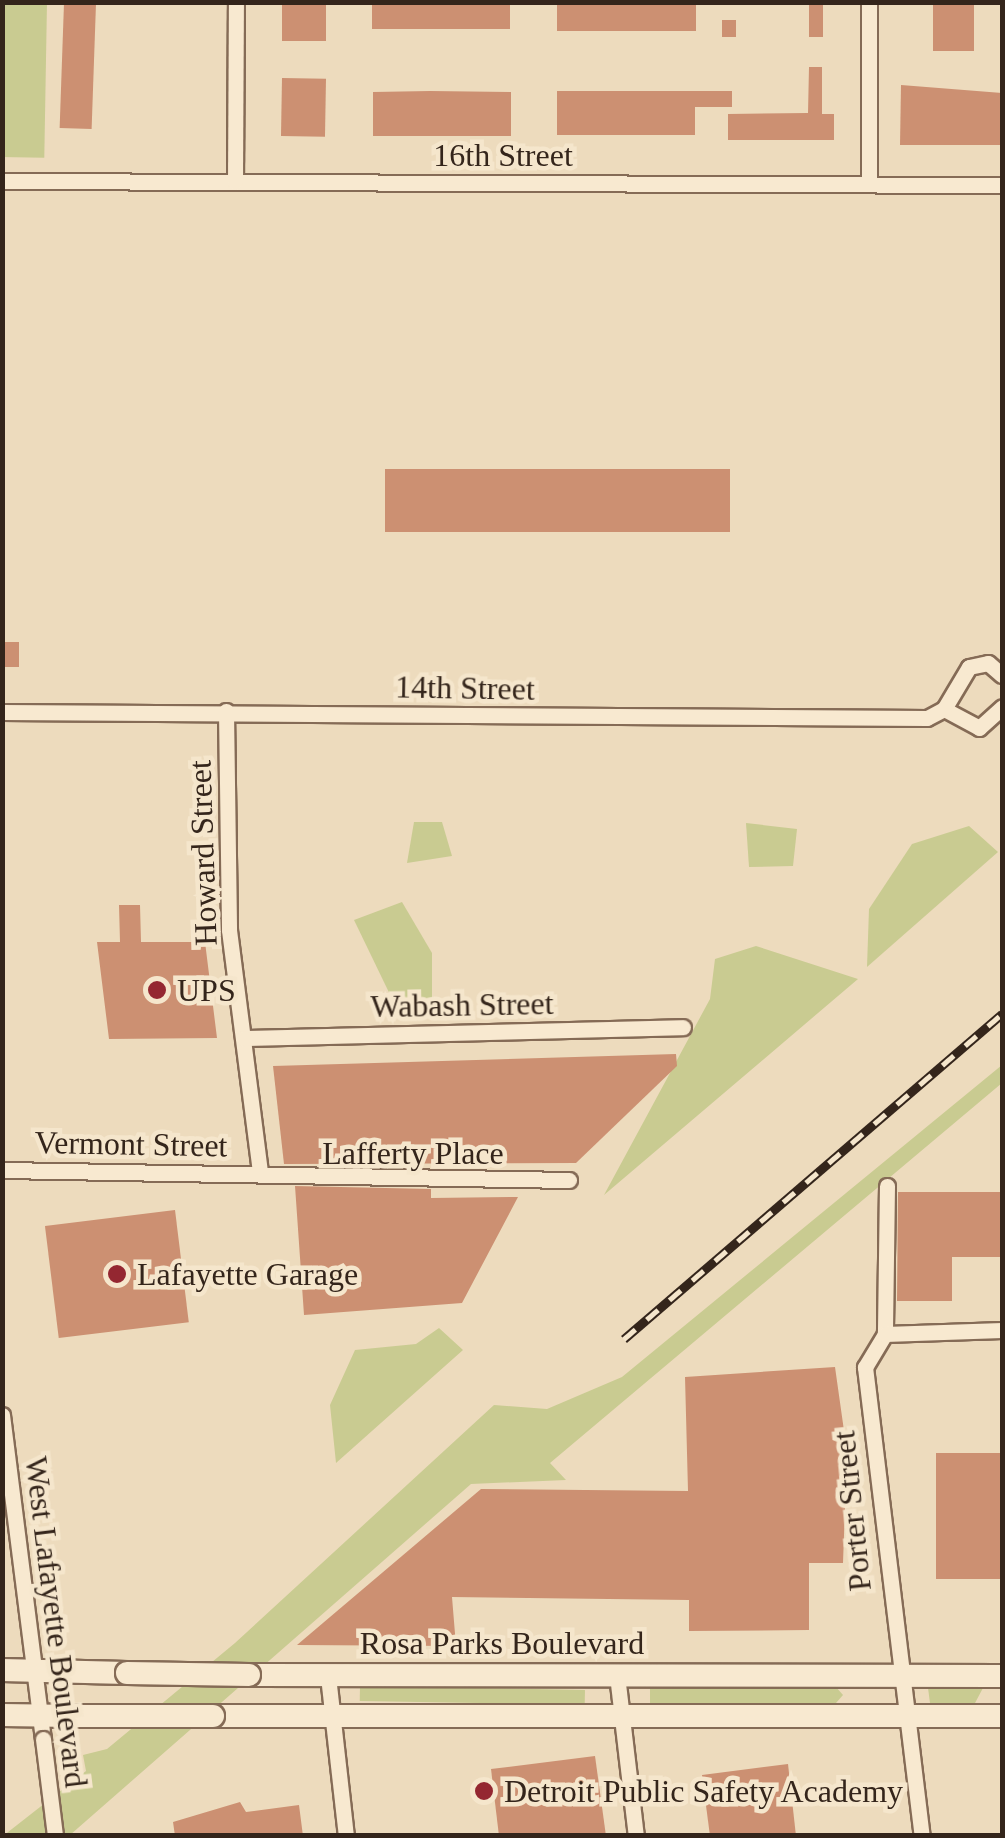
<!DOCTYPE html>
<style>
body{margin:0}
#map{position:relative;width:1005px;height:1838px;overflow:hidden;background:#eddbbd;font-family:Georgia,serif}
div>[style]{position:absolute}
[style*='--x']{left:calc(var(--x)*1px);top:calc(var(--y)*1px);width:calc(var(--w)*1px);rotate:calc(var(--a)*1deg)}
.green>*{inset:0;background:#c9cb91;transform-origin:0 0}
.building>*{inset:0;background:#cc9072;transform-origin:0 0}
.roads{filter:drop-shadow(2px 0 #856b56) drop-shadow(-2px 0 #856b56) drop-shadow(0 2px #856b56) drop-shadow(0 -2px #856b56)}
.minor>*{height:15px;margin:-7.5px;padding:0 7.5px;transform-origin:7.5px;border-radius:7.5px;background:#f8e9d0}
.secondary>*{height:22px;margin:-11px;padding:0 11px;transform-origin:11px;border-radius:11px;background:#f8e9d0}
.rail>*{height:9px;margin-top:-4.5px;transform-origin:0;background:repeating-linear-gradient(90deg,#f5e6cc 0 15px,#34251b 0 30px);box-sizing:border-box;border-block:2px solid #34251b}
.bridges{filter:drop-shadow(2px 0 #856b56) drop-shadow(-2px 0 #856b56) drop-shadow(0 2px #856b56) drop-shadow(0 -2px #856b56)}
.minor-bridge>*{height:15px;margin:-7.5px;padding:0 7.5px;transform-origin:7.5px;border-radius:7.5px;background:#f8e9d0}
.secondary-bridge>*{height:22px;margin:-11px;padding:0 11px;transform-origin:11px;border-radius:11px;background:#f8e9d0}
.dots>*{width:28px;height:28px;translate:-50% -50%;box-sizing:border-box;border:5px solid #f5e6cc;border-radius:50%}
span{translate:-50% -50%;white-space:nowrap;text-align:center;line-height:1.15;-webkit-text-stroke:9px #f5e6cc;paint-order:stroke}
.street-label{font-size:32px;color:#34251b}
.poi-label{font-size:32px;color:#34251b}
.left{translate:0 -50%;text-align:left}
.frame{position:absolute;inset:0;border:5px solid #34251b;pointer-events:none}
</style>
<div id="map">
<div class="green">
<div style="left:3px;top:2px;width:44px;height:155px;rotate:1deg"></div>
<div style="clip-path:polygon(414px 822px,442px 822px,452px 856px,407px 863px)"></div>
<div style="clip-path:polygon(746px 823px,797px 829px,793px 866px,749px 867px)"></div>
<div style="clip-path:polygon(969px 826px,998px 852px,867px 967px,869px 909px,912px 844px)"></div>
<div style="clip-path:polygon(402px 902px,432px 953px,432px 1005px,396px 1007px,354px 920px)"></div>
<div style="clip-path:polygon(756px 946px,858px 979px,604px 1195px,710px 999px,715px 959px)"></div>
<div style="clip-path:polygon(1002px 1065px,1002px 1083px,550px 1463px,566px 1480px,471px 1484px,70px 1835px,3px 1836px,86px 1771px,83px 1755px,107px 1749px,235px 1643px,494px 1405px,547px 1409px,622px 1377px)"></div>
<div style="clip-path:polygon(439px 1328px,463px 1350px,336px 1463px,330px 1405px,355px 1350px,416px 1344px)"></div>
<div style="left:360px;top:1686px;width:225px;height:15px;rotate:1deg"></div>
<div style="clip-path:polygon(650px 1687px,836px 1687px,843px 1695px,836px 1703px,650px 1703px)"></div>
<div style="clip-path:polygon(928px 1688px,983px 1688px,975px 1703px,930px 1703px)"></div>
</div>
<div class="building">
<div style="left:282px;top:2px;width:44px;height:39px"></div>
<div style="left:372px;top:2px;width:138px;height:27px"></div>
<div style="left:557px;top:2px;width:139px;height:29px"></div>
<div style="left:809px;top:2px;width:14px;height:35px"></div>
<div style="left:933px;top:2px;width:41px;height:49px"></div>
<div style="left:64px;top:3px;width:32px;height:125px;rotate:2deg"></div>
<div style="left:722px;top:20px;width:14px;height:17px"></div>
<div style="clip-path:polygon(809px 67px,822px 67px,822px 114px,834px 114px,834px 140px,728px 140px,728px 114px,808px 113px)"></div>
<div style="left:282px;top:78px;width:44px;height:58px;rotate:1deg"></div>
<div style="clip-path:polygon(901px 85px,1002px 93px,1002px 145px,900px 145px)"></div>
<div style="clip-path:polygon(430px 91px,511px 92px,511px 136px,373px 136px,373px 92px)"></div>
<div style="clip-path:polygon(557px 91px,732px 91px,732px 107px,695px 107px,695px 135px,557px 135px)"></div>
<div style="left:385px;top:469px;width:345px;height:63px"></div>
<div style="left:2px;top:642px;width:17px;height:25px"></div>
<div style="clip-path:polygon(119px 905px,140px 905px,141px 942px,205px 942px,217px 1038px,109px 1039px,97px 942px,120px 942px)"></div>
<div style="clip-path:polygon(676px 1054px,677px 1066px,576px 1163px,284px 1164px,273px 1066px)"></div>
<div style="clip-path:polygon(295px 1186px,431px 1189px,431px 1198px,518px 1197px,462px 1303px,304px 1315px)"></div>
<div style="clip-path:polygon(898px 1192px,1002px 1192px,1002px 1257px,952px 1257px,952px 1301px,897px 1301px)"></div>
<div style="left:175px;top:1210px;width:113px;height:131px;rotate:83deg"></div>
<div style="clip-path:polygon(835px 1367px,847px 1452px,843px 1563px,809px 1563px,809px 1630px,689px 1631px,689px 1600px,452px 1597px,456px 1646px,297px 1645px,481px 1489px,688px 1491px,685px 1377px)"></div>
<div style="left:936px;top:1453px;width:66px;height:126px"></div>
<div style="clip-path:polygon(595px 1756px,606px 1836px,499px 1836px,491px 1769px)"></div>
<div style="clip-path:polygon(788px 1764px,796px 1836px,710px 1836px,702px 1775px)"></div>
<div style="clip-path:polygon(240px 1802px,246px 1812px,299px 1805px,303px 1836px,175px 1836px,173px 1822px)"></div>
</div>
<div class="roads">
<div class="minor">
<div style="--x:2;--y:181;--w:1000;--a:0.23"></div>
<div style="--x:235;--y:182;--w:180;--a:-89.7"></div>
<div style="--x:869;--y:184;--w:182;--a:-90"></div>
<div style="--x:944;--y:709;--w:40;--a:28"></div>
<div style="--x:979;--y:728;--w:31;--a:-42"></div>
<div style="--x:226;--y:711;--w:219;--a:89.2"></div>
<div style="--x:229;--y:930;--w:245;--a:82.7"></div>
<div style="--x:2;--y:712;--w:925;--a:0.37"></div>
<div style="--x:927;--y:718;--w:19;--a:-28"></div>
<div style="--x:944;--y:709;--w:49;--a:-59.2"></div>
<div style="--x:969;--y:667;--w:19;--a:-12"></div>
<div style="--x:988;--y:663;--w:18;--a:41"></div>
<div style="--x:244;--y:1038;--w:439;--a:-1.4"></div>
<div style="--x:2;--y:1170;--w:567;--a:1.01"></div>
<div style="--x:887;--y:1186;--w:148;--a:90.8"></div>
<div style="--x:885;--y:1334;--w:39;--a:121"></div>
<div style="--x:865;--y:1367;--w:472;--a:83.1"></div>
<div style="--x:885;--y:1334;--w:117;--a:-2"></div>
<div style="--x:2;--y:1415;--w:327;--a:82.8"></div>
<div style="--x:617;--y:1675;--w:162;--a:83.3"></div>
<div style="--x:328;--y:1676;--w:161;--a:83.6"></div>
</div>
<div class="secondary">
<div style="--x:2;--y:1670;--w:125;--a:1.4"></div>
<div style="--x:249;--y:1675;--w:753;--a:0.08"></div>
<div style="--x:2;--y:1715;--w:71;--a:0.8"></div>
<div style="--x:213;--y:1716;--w:789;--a:0"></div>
</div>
</div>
<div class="rail">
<div style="--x:624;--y:1339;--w:499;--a:-40.7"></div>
</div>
<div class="bridges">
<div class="minor-bridge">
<div style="--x:43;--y:1739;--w:98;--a:82.9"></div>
</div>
<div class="secondary-bridge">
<div style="--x:127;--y:1673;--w:122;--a:0.9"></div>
<div style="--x:73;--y:1716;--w:140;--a:0"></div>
</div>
</div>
<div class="dots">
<div style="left:157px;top:990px;background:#942731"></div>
<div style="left:117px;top:1274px;background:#942731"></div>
<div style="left:484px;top:1791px;background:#942731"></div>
</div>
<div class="street-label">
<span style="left:503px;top:155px">16th Street</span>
<span style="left:465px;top:688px;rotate:1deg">14th Street</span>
<span style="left:203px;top:853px;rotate:-92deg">Howard Street</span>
<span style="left:462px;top:1005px;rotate:-1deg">Wabash Street</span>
<span style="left:131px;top:1144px;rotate:1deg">Vermont Street</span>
<span style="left:413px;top:1153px">Lafferty Place</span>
<span style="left:852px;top:1511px;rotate:-96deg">Porter Street</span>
<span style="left:56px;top:1622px;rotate:83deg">West Lafayette Boulevard</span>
<span style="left:502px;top:1643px">Rosa Parks Boulevard</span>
</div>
<div class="poi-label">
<span class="left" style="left:177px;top:990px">UPS</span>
<span class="left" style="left:137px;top:1274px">Lafayette Garage</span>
<span class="left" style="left:504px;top:1791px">Detroit Public Safety Academy</span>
</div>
<div class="frame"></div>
</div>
